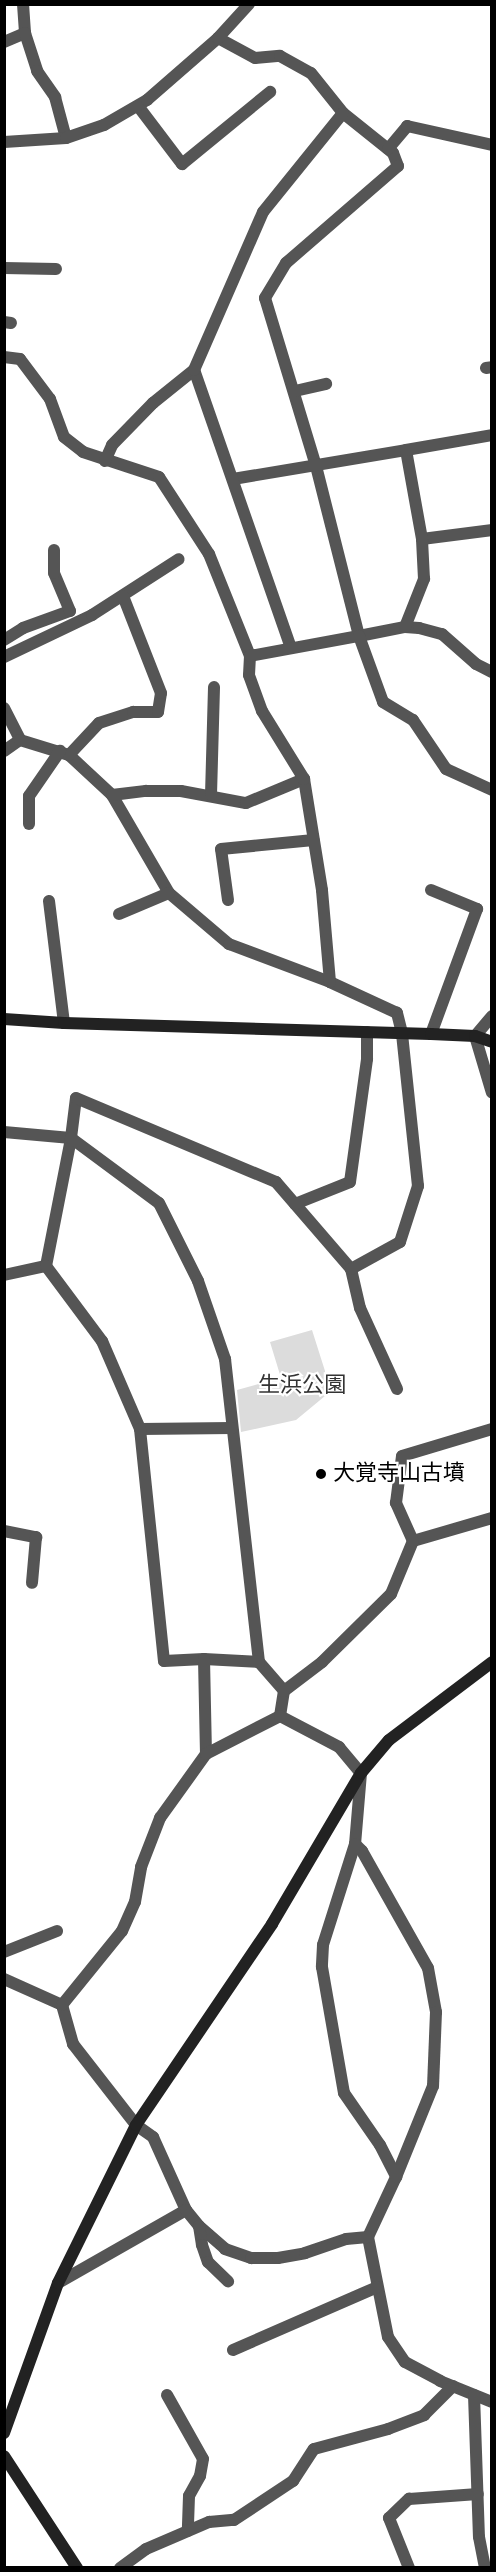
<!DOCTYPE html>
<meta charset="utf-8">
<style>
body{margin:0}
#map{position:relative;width:496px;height:2572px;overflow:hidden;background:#fff;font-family:Karla,"Noto Sans JP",sans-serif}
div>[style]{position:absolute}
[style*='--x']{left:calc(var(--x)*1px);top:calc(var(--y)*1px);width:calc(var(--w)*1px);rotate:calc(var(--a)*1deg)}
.green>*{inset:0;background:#dcdcdc}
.street>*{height:12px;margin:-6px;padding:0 6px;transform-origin:6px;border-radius:6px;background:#555}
.secondary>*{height:12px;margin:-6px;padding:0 6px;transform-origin:6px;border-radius:6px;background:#222}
.dots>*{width:16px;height:16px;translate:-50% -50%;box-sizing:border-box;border:3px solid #fff;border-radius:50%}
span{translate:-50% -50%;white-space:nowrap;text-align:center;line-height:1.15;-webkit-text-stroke:4.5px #fff;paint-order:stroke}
.park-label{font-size:22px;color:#333}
.poi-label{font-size:22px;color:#000}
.left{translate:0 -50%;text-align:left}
.frame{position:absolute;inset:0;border:6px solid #000;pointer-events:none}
</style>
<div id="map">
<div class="green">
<div style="clip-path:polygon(312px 1330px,325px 1371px,325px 1396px,296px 1420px,241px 1432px,237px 1390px,281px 1378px,270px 1342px)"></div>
</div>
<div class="street">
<div style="--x:23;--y:4;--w:29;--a:86"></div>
<div style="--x:218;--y:38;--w:42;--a:28.4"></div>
<div style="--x:255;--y:58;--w:25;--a:-5"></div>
<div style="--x:280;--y:56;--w:35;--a:29"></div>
<div style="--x:311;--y:73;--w:51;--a:51.3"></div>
<div style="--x:343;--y:113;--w:64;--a:38.7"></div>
<div style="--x:393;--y:153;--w:14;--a:69"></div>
<div style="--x:398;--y:166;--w:148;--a:139.1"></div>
<div style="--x:286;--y:263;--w:41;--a:121"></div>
<div style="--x:265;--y:298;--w:176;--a:73.1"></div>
<div style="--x:316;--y:466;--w:175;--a:75.8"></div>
<div style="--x:359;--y:636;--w:47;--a:-11.1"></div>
<div style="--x:405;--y:627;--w:14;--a:4"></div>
<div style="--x:419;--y:628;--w:24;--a:15"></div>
<div style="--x:442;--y:634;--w:45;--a:41.4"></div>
<div style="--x:476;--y:664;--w:18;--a:27"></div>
<div style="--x:4;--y:42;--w:23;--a:-23"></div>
<div style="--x:25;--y:33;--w:40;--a:72"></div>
<div style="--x:37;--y:71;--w:32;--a:55"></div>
<div style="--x:55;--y:97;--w:42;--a:75"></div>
<div style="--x:66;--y:138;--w:62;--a:176.3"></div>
<div style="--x:138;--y:106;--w:73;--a:52.8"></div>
<div style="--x:182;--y:164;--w:114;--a:-39.3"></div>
<div style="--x:66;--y:138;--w:40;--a:-18.9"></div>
<div style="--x:104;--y:125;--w:50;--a:-30.2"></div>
<div style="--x:147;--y:100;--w:94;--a:-41.1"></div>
<div style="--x:218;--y:38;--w:46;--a:-47.6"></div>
<div style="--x:388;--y:149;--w:30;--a:-50"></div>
<div style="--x:407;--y:126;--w:87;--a:12.6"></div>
<div style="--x:4;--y:268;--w:52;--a:1.1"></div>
<div style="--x:4;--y:322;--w:7;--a:8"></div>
<div style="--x:4;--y:357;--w:16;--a:7"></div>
<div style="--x:20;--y:359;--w:50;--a:53.1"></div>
<div style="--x:50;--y:399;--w:40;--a:69.8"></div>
<div style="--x:64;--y:437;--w:24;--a:38"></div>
<div style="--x:83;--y:452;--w:80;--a:18.2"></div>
<div style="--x:159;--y:477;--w:92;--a:57"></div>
<div style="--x:209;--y:554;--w:110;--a:68.1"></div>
<div style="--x:486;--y:368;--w:6;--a:-9"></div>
<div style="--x:295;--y:391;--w:32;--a:-13"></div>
<div style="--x:105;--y:461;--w:17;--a:-66"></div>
<div style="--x:112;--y:445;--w:59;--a:-45.7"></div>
<div style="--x:153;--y:403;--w:53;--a:-38.8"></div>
<div style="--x:233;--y:479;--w:175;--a:-9.5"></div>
<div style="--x:422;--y:539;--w:71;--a:-7.3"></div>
<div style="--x:405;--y:627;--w:52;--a:-68.4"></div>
<div style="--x:424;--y:579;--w:40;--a:-92.9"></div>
<div style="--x:422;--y:539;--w:90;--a:-100.2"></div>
<div style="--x:406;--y:450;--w:87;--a:-9.9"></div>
<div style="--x:4;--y:640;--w:22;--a:-32"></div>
<div style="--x:23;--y:628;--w:50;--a:-19.9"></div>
<div style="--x:70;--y:611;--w:41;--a:-112.8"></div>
<div style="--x:54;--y:573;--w:23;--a:-90"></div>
<div style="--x:291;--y:648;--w:294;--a:-109.2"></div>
<div style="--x:194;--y:370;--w:172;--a:-66.4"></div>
<div style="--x:263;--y:212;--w:127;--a:-51.1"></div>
<div style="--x:4;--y:657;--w:98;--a:-25.5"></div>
<div style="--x:92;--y:615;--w:103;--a:-32.8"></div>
<div style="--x:4;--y:708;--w:36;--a:63"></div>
<div style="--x:4;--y:751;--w:19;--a:-35"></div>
<div style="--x:20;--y:740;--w:51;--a:17"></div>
<div style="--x:69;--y:755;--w:59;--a:42.9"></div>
<div style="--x:112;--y:795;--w:113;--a:59.8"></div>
<div style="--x:169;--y:893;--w:79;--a:40.4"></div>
<div style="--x:229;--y:944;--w:108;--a:20.6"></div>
<div style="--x:69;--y:755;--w:44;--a:-46.8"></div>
<div style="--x:99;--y:723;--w:36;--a:-18"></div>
<div style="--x:133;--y:712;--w:25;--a:0"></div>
<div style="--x:158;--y:712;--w:19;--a:-81"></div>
<div style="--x:161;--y:693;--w:104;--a:-111.4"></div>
<div style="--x:112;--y:795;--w:34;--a:-7"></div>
<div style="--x:146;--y:791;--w:35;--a:0"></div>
<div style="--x:181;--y:791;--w:66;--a:10.5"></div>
<div style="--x:246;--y:803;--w:63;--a:-22.5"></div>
<div style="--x:211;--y:795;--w:108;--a:-88.4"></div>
<div style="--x:29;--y:824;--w:28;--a:-90"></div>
<div style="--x:29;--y:796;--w:55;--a:-55.4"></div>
<div style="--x:431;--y:890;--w:50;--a:22.4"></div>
<div style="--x:477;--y:909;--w:133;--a:110.2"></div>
<div style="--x:228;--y:900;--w:51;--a:-97.8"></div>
<div style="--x:221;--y:849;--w:93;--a:-5.5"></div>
<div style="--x:49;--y:901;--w:123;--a:83"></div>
<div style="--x:119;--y:914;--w:54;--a:-22.8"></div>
<div style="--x:492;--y:1016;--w:26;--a:130"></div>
<div style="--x:475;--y:1036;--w:59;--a:73.4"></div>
<div style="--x:4;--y:1132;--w:67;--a:5.1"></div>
<div style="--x:71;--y:1138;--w:40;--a:-82.9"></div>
<div style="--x:76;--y:1098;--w:217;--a:22.8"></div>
<div style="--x:276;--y:1182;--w:115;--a:49.2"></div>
<div style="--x:351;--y:1269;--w:40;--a:77"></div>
<div style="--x:360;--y:1308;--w:89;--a:65.4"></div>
<div style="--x:295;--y:1204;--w:59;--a:-21.8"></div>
<div style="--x:350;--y:1182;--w:124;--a:-82.1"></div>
<div style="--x:367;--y:1059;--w:27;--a:-90"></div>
<div style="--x:46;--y:1266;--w:130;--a:-78.9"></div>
<div style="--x:71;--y:1138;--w:109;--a:36.5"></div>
<div style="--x:159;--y:1203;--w:87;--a:63.4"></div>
<div style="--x:198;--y:1281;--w:83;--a:70.9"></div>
<div style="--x:225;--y:1359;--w:305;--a:83.6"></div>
<div style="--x:259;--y:1662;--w:38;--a:49"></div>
<div style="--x:351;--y:1269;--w:56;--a:-28.9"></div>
<div style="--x:400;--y:1242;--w:59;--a:-72.2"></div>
<div style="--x:418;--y:1186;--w:154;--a:-96"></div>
<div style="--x:402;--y:1033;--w:21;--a:-104"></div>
<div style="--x:397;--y:1013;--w:74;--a:-155.2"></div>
<div style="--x:330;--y:982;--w:92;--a:-95"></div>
<div style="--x:322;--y:890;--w:112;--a:-99.2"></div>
<div style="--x:304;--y:779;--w:80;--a:-121.7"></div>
<div style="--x:262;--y:711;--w:38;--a:-110"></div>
<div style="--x:249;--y:675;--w:19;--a:-87"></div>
<div style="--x:250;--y:656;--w:111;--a:-10.4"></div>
<div style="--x:359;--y:636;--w:70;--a:70"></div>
<div style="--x:383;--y:702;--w:35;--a:31"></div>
<div style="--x:413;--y:720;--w:59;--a:56"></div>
<div style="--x:446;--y:769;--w:51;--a:24.5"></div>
<div style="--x:4;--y:1275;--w:43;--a:-12.1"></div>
<div style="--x:46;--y:1266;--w:94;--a:53.3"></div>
<div style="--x:102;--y:1341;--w:96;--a:66.6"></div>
<div style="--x:232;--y:1428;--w:92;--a:179.4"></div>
<div style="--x:140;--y:1429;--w:233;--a:84.1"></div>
<div style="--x:164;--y:1661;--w:40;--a:-2.9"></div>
<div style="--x:204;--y:1659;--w:55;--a:3.1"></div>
<div style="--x:4;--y:1531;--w:33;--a:11"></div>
<div style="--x:36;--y:1537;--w:46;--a:95"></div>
<div style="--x:413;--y:1541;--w:82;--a:-16.2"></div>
<div style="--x:204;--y:1659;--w:95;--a:88.8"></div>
<div style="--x:280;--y:1716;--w:25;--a:-81"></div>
<div style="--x:284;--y:1691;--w:48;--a:-37.3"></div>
<div style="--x:322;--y:1662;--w:97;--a:-44.6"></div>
<div style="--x:391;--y:1594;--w:57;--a:-67.5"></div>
<div style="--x:413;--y:1541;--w:42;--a:-114.1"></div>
<div style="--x:396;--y:1503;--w:47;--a:-82.7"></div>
<div style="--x:402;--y:1456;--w:94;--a:-16.7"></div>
<div style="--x:355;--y:1844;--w:10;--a:45"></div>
<div style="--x:362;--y:1851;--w:134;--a:60.6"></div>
<div style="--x:428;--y:1968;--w:45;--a:79.7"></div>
<div style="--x:436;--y:2012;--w:74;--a:92.3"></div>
<div style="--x:433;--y:2086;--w:98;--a:112.1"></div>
<div style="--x:396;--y:2177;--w:66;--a:115"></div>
<div style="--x:368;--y:2237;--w:102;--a:78.7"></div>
<div style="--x:388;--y:2337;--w:30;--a:56"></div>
<div style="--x:405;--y:2362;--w:40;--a:28"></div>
<div style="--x:440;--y:2381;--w:56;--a:22"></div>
<div style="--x:4;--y:1952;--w:57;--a:-21.6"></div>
<div style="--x:4;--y:1979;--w:64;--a:24.1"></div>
<div style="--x:62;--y:2005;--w:41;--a:74.2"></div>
<div style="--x:73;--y:2044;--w:103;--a:52.1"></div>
<div style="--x:136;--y:2125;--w:21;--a:35"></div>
<div style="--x:153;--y:2137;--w:80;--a:65.7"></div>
<div style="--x:186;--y:2210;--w:147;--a:150.3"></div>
<div style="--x:62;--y:2005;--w:95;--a:-51"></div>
<div style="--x:122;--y:1931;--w:32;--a:-66"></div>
<div style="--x:135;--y:1902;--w:36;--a:-80"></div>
<div style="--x:141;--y:1867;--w:53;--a:-68.8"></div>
<div style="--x:160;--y:1818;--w:79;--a:-54.3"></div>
<div style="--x:206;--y:1754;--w:83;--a:-27.2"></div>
<div style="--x:280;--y:1716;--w:67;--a:27.7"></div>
<div style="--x:339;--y:1747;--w:34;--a:50"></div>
<div style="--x:361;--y:1773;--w:71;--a:94.8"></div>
<div style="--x:355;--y:1844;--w:106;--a:107.6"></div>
<div style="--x:323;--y:1945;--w:22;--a:93"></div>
<div style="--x:322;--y:1967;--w:128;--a:80.1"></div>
<div style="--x:344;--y:2093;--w:63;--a:55.3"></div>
<div style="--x:380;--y:2145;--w:36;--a:63"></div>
<div style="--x:186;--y:2210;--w:21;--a:51"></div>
<div style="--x:199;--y:2226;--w:35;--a:41"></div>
<div style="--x:225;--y:2249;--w:28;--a:19"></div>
<div style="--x:251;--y:2258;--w:27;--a:0"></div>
<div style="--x:278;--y:2258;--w:27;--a:-10"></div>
<div style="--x:305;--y:2253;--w:43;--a:-18.9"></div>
<div style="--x:346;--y:2239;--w:22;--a:-5"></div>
<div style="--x:199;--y:2226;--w:19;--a:81"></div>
<div style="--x:202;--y:2245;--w:18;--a:71"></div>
<div style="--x:208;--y:2262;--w:28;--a:44"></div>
<div style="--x:233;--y:2350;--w:157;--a:-23.6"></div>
<div style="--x:167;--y:2395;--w:73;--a:60.6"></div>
<div style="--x:203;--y:2459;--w:17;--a:100"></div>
<div style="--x:200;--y:2476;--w:23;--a:119"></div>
<div style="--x:189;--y:2496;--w:35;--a:92"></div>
<div style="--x:474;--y:2395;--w:142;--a:88"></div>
<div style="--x:479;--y:2537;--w:32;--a:79"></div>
<div style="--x:120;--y:2568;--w:32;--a:-36"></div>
<div style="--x:146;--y:2549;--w:69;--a:-23.2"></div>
<div style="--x:209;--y:2522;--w:25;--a:-5"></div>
<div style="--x:234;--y:2520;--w:71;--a:-33.5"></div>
<div style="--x:293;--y:2481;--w:38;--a:-57"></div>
<div style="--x:314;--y:2449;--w:77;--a:-15.1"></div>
<div style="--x:388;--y:2429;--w:39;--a:-21"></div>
<div style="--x:424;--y:2415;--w:41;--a:-45"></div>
<div style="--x:409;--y:2568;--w:54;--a:-111.8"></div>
<div style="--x:389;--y:2518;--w:28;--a:-44"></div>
<div style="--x:409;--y:2499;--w:69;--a:-4.1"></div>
</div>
<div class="secondary">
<div style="--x:4;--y:1019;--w:60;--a:3.8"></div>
<div style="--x:64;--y:1023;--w:367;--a:1.7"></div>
<div style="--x:431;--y:1034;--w:44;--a:2.6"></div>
<div style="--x:475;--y:1036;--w:18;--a:19"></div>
<div style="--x:4;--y:2433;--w:159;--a:-70.2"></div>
<div style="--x:58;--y:2283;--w:176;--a:-63.7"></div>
<div style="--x:136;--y:2125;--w:243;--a:-55.9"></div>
<div style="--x:272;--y:1924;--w:175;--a:-59.5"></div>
<div style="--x:361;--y:1773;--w:43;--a:-49.7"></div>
<div style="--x:389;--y:1740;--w:129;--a:-37.1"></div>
<div style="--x:4;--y:2456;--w:134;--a:56.9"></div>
</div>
<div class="dots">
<div style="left:321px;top:1474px;background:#000"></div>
</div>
<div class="park-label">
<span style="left:302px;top:1386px">生浜公園</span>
</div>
<div class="poi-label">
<span class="left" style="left:333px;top:1474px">大覚寺山古墳</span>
</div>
<div class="frame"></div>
</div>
